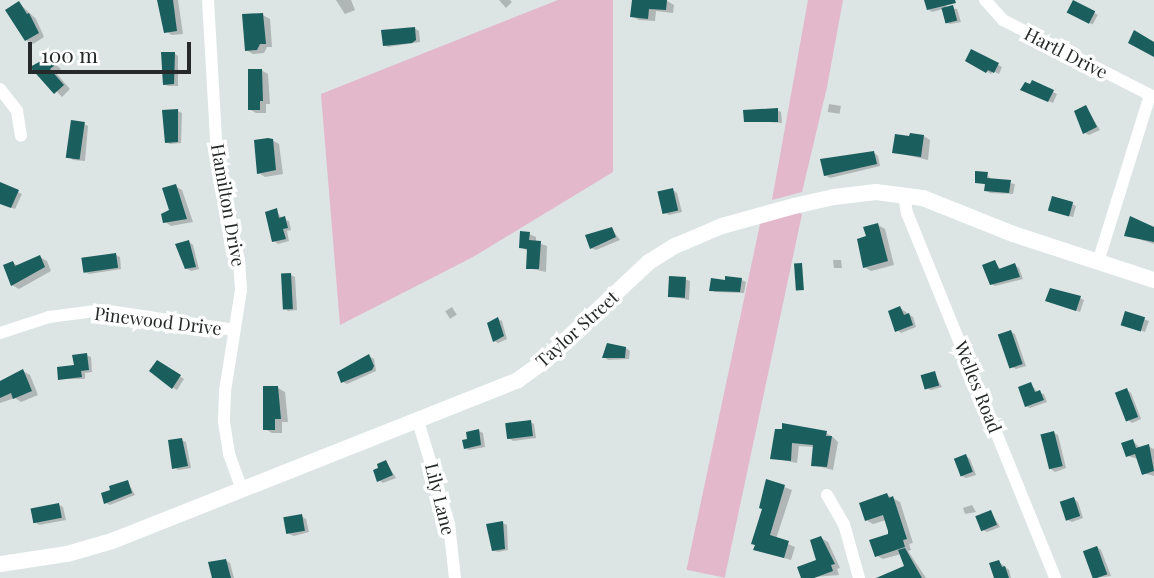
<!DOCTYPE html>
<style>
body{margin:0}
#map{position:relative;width:1154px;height:578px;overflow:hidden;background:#dce4e4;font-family:"Playfair Display",serif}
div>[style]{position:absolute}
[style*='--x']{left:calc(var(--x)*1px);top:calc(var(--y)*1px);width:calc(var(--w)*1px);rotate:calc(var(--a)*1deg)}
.green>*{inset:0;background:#e3b8ca;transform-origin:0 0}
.shadow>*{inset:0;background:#0003;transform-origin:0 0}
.building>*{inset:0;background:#1b5e5e;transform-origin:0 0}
.minor>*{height:12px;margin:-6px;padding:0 6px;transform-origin:6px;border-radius:6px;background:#fff}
.tertiary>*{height:16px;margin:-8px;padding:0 8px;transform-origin:8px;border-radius:8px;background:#fff}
span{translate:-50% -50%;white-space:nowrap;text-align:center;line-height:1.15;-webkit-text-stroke:7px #fff;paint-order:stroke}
.street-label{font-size:18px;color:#262929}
.scale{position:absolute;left:28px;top:42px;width:163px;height:32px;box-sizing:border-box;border:4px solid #262929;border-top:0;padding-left:9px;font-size:21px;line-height:24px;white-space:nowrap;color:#262929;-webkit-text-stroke:5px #fff;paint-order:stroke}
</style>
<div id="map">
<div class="green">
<div style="clip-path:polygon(558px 0,613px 0,613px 172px,473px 257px,340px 325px,321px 94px)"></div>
<div style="clip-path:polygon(808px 0,843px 0,827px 87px,802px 192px,772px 200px)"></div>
<div style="left:802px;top:214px;width:372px;height:39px;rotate:102deg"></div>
</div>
<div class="shadow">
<div style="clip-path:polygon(159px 0,178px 0,183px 34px,172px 35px,165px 31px)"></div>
<div style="clip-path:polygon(336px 0,351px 0,355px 10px,345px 14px)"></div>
<div style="clip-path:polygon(499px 0,510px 0,512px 2px,506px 8px)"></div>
<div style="clip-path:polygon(634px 0,667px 1px,674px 5px,673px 13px,656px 11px,655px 21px,639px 20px,632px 16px)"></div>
<div style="clip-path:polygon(926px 0,944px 0,947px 8px,957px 9px,961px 22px,950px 24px,946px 22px,943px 9px,932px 12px,928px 9px)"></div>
<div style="left:1074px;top:2px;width:27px;height:11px;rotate:28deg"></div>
<div style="clip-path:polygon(19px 3px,36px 19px,44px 37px,33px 44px,26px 40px)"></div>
<div style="clip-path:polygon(263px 15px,270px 19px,272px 47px,267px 47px,264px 53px,253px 54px,246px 50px)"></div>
<div style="clip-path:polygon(414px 28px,419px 31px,420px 42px,388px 47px,384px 45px)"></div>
<div style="clip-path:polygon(971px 51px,1002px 67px,999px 74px,993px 71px,991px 74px,967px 60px)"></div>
<div style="clip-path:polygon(174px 53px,178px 56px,178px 86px,168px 86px,164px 84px)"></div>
<div style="clip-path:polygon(48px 59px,61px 69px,56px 73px,70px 89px,62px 97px,33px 67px)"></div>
<div style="clip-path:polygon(261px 70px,268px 74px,270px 104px,266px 104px,266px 113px,256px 113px,249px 109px)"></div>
<div style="clip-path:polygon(1033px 82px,1057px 94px,1053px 103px,1027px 92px)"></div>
<div style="left:829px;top:104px;width:12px;height:8px;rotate:9deg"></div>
<div style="clip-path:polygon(1086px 107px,1100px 130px,1089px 135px,1085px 133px)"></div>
<div style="clip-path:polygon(777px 110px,781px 112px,782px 123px,745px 120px)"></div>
<div style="clip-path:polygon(178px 111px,182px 113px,181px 143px,170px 144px,166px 142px)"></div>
<div style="clip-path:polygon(84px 124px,88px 126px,85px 161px,73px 160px,69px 157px)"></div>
<div style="clip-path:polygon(924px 136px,930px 140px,928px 160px,894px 152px)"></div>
<div style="clip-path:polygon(272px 140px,279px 144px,283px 174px,265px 177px,259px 173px)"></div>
<div style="clip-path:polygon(874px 153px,878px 156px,880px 166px,830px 178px,825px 175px)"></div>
<div style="clip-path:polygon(987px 174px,991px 180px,1015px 184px,1013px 194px,990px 193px,986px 190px,987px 185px,976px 182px)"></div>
<div style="clip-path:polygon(0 184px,22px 194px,15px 209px,0 203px)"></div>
<div style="clip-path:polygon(175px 186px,182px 190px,193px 222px,171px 226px,164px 221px,171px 211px)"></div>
<div style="clip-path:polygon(673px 190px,677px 193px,682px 212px,669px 215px,664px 212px)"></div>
<div style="clip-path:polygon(1072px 204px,1076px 206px,1073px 217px,1054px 212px)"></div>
<div style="clip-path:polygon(276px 210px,282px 219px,289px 221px,291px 230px,287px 231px,289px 241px,278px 244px,274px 241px)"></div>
<div style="clip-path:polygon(1131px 218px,1154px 229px,1154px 244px,1126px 235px)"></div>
<div style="clip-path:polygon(878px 225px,885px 229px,894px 265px,871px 271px,864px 267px,868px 238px)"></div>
<div style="clip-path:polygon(612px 229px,620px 240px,596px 250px,591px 248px)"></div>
<div style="clip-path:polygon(529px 234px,536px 237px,536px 242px,547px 246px,546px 272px,528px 268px,529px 252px,521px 247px)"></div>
<div style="clip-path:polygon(189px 242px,193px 245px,199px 269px,191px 271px,186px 268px)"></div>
<div style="clip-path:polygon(116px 255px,120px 257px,121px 269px,89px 274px,85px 272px)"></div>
<div style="clip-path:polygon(40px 257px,47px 261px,51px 271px,19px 289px,12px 285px,13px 263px,19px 266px)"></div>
<div style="clip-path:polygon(833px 260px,841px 260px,842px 268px,834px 268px)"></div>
<div style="clip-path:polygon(995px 262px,1001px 270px,1015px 265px,1019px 268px,1023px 279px,995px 286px,991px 284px)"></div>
<div style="clip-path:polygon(291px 275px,295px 277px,297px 310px,288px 311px,284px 308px)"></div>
<div style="clip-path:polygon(685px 279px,690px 281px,689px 300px,670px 296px)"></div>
<div style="clip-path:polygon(712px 280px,742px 280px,746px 282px,744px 293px,715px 292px,711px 290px)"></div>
<div style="clip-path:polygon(1080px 298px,1084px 300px,1080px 312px,1051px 302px)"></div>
<div style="left:452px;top:307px;width:9px;height:8px;rotate:58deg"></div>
<div style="clip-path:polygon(900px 308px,913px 317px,916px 327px,901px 333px,897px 330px)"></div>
<div style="clip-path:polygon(1127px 313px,1149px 321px,1145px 332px,1127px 326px)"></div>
<div style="clip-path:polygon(498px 319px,502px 321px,507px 339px,498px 343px,494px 341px)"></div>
<div style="clip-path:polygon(1011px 332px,1015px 334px,1026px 366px,1016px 369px,1012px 367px)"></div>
<div style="clip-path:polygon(606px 346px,626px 348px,630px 351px,629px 359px,608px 360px,604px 357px)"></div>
<div style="clip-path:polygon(86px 355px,91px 357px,92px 372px,85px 373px,85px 379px,60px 379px)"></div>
<div style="clip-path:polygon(369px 356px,374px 359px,376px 371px,347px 384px,343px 382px)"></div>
<div style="clip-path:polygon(157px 362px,184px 379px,177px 390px,158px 378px)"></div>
<div style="clip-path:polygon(23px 371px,30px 375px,38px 395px,21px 402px,15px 398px,0 403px,0 383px)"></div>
<div style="clip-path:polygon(934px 373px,942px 387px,931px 390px,927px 388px)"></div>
<div style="clip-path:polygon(1031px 384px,1038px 393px,1044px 394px,1047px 402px,1030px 408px,1026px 406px)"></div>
<div style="clip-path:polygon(278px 388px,285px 392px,288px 422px,282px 422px,282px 433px,272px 433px,265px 429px)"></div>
<div style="clip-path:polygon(1127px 390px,1131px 393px,1141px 419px,1132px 423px,1128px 420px)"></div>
<div style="clip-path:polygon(530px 422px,534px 424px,536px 438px,513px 441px,509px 438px)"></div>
<div style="clip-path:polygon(777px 430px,826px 433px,833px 437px,838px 442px,833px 470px,813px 465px,814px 447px,799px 446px,797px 463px,772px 458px)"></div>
<div style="clip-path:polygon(479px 431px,483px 433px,485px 447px,469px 450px,465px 448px)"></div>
<div style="clip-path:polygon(1054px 433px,1058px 435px,1066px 468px,1055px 472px,1051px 469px)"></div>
<div style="clip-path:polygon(181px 440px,186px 442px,191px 468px,178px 470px,174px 467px)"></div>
<div style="clip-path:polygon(1133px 441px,1141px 449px,1148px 446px,1154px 449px,1154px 476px,1143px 473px,1138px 459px,1128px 456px)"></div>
<div style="clip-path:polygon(966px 456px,970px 459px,976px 475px,966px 478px,962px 476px)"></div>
<div style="clip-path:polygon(386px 462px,396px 478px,383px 483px,379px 480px)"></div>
<div style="clip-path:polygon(768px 481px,792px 490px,776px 539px,795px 547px,791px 560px,755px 550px)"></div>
<div style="clip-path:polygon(128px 482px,135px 495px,110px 505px,106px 503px)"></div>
<div style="clip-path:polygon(887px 495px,900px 502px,913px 543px,909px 544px,911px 550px,908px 551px,926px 578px,885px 578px,907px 567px,901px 554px,883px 559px,876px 555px,889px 535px,886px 520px,873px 524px,866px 520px)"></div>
<div style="clip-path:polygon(1074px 499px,1078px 502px,1083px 518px,1072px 522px,1068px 520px)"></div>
<div style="clip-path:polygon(59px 505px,63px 507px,66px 520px,39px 525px,35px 522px)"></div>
<div style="clip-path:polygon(972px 505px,976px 512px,965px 514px,963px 508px)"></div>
<div style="clip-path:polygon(991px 512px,1000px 527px,987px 532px,983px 530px)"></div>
<div style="clip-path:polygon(301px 516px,306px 519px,309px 532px,294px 536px,289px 534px)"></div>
<div style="clip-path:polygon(503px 523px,507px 525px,508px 550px,498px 552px,493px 550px)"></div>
<div style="clip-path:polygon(821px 538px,828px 542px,840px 568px,837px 569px,839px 575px,803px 578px,818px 561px)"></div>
<div style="clip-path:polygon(1097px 547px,1101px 550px,1111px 576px,1095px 578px,1086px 551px)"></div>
<div style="clip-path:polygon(225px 560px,230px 563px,234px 578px,215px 578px)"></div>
<div style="clip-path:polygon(999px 562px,1009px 570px,1011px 578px,996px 578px)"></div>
</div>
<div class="building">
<div style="clip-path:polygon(157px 0,173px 0,177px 31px,164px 33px)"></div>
<div style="clip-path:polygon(632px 0,667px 0,666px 10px,649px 9px,648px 19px,630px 17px)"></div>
<div style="clip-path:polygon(924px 0,955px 0,956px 3px,927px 10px)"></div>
<div style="left:1073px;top:0;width:25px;height:14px;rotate:27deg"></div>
<div style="clip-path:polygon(19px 1px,27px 14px,29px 13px,39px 33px,25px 41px,5px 10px)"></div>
<div style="left:953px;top:5px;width:16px;height:12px;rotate:75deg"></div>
<div style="clip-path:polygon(263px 13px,266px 44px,260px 44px,257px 50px,245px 51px,242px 14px)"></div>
<div style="clip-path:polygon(415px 27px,416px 40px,412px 43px,383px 46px,381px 30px)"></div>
<div style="clip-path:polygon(1134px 30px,1154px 42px,1154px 57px,1128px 43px)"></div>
<div style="clip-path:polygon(971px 49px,999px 63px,994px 73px,988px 70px,986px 73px,965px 61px)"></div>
<div style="clip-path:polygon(161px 52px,175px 52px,174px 84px,163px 85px)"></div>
<div style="clip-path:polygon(48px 57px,55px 65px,50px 69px,64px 85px,54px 94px,30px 67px)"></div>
<div style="clip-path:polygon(248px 69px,262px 69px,263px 101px,260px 101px,260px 110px,248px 110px)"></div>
<div style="clip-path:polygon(1032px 80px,1054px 90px,1048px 102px,1020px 90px,1025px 82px,1030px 84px)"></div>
<div style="clip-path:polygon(1086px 105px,1097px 127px,1083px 134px,1074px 111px)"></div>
<div style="clip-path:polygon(778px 108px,778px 122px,744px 122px,743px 110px)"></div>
<div style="clip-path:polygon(178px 109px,178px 142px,165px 143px,162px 110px)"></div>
<div style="left:71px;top:120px;width:14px;height:38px;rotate:8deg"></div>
<div style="clip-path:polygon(910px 133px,924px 135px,921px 157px,892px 153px,895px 134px,909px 136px)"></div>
<div style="clip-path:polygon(268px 138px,273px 139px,276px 170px,257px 174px,254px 140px)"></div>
<div style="clip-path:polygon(874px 151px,877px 164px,824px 176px,820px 159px)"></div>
<div style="clip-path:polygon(975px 171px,988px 172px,987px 178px,1011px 180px,1009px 193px,984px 191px,985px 184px,975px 183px)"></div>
<div style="clip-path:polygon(0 182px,19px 190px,11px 208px,0 204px)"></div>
<div style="clip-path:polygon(176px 184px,187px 219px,163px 223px,161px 214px,169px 210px,162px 188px)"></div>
<div style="left:673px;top:188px;width:23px;height:16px;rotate:77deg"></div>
<div style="left:1052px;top:196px;width:22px;height:15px;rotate:16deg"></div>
<div style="clip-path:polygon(277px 208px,279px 218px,285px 216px,288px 228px,283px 229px,286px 239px,272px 242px,265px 212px)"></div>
<div style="clip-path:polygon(1130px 216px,1154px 227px,1154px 242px,1124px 236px)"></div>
<div style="clip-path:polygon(878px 223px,888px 261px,863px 268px,857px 239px,866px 236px,863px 227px)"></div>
<div style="clip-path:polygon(612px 227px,616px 237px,590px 249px,585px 235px)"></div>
<div style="clip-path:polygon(520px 231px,530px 232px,529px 240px,541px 241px,539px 269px,526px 269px,527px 249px,519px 248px)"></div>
<div style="clip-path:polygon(189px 240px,196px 267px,185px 269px,175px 244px)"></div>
<div style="left:116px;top:253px;width:15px;height:35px;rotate:82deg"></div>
<div style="clip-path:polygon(40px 255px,45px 267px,11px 286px,3px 265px,13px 261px,15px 266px)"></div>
<div style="clip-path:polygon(995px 260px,999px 269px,1015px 263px,1020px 277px,990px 285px,982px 265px)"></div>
<div style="left:802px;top:263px;width:27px;height:8px;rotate:86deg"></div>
<div style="left:291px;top:273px;width:36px;height:10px;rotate:87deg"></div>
<div style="left:669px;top:276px;width:17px;height:21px;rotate:3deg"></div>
<div style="clip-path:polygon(725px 276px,742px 278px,740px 292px,709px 291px,711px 278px,725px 280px)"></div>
<div style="clip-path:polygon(1050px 288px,1081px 296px,1076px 311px,1045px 301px)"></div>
<div style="clip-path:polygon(900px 306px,904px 315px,909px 313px,913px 325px,895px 332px,888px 311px)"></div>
<div style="left:1125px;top:311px;width:21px;height:15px;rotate:17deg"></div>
<div style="clip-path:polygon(498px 317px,504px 336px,493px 342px,487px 323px)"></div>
<div style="left:1011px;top:330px;width:36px;height:14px;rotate:71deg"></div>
<div style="clip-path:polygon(607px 343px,626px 347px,625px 358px,602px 358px)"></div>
<div style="clip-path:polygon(87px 353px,89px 370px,81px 371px,82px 377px,58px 380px,57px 367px,74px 365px,72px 355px)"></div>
<div style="clip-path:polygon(369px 354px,374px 366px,372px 370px,341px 383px,337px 372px)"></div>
<div style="clip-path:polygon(157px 360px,181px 375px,172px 389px,149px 371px)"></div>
<div style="clip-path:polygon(23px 369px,32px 391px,13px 399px,11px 393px,0 398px,0 381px)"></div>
<div style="left:935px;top:371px;width:15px;height:15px;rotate:74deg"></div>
<div style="clip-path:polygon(1031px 382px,1035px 392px,1040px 390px,1044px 400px,1025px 407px,1018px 387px)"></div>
<div style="clip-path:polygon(263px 386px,278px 386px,281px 419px,275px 419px,275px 430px,263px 430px)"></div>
<div style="left:1127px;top:388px;width:31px;height:13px;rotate:69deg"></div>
<div style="left:531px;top:420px;width:16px;height:26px;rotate:83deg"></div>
<div style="clip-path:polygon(782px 423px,827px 431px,826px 436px,832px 436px,827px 467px,811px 466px,813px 445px,792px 443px,791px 461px,770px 459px,775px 429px,782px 429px)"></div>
<div style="clip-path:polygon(479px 429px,481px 445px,464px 449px,462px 440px,467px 439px,466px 432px)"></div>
<div style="left:1054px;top:431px;width:36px;height:14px;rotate:76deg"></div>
<div style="clip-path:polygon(182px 438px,188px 466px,172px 469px,168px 440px)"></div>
<div style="clip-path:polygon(1133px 439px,1136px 448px,1149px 444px,1154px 471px,1142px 475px,1135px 454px,1126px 457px,1121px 443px)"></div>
<div style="left:966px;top:454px;width:19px;height:13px;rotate:69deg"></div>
<div style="clip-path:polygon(386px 460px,393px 475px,377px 482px,373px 470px,378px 468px,377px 464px)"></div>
<div style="clip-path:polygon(766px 479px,785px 485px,770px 535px,789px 541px,784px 558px,753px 550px,755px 545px,751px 544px,762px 509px,759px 508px)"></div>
<div style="clip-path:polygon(128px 480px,132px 493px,104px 504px,101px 493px,110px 490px,109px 486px)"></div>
<div style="clip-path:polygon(887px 493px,889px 498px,893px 496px,907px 539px,903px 540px,905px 547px,875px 557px,869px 540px,888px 534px,888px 531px,883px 515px,865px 521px,859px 503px)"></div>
<div style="left:1074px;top:497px;width:20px;height:15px;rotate:72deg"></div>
<div style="left:59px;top:503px;width:15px;height:29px;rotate:79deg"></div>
<div style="left:991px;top:510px;width:16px;height:17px;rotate:68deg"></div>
<div style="left:302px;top:514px;width:17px;height:19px;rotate:80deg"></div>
<div style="clip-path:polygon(503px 521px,505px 549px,492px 551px,486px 524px)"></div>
<div style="clip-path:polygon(821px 536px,835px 564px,831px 565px,833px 571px,814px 578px,801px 578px,797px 567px,816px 560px,810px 540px)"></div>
<div style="left:1097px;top:546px;width:30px;height:15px;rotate:70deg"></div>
<div style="clip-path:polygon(905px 548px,922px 578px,876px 578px,904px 566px,898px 550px)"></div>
<div style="clip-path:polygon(226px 559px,231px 578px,212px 578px,208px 562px)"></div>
<div style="clip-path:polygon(999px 560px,1002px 567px,1005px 566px,1009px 578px,994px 578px,989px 563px)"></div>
</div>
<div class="minor">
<div style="--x:208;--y:0;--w:156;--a:86.7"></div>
<div style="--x:217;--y:156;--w:106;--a:78.1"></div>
<div style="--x:239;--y:260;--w:30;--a:86"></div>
<div style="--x:241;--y:290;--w:102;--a:99"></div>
<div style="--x:225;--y:391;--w:31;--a:92"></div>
<div style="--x:224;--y:422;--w:32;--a:81"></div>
<div style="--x:229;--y:454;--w:38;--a:70"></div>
<div style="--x:985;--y:0;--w:27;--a:48"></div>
<div style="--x:1003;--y:20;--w:169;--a:27"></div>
<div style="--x:0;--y:89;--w:28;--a:52"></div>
<div style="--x:17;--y:111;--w:25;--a:81"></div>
<div style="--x:904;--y:195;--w:18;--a:81"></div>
<div style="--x:907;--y:213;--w:394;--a:67.9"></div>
<div style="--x:1098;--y:262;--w:175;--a:-72.7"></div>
<div style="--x:0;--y:333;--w:52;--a:-18.1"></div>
<div style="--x:49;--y:317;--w:53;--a:-7.5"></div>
<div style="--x:102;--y:310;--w:134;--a:8.6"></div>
<div style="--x:418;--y:421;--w:108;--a:73.2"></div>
<div style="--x:449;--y:524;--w:54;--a:83.7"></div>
<div style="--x:827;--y:495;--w:34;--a:60"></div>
<div style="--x:844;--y:524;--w:56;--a:74.5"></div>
</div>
<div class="tertiary">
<div style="--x:0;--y:564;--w:68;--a:-8.5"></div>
<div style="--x:67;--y:554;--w:47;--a:-16.1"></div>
<div style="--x:112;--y:541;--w:437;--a:-21.6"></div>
<div style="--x:518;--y:380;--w:29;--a:-36"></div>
<div style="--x:541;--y:363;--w:148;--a:-43.1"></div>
<div style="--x:649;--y:262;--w:31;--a:-32"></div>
<div style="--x:675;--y:246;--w:51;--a:-23.1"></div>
<div style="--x:722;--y:226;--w:75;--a:-15.5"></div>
<div style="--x:794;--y:206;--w:41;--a:-12.7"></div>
<div style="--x:834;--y:197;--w:42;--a:-6.8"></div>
<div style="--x:876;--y:192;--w:47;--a:7.3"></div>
<div style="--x:923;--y:198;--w:97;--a:21.8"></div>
<div style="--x:1013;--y:234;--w:148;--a:18.1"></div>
</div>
<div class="street-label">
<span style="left:1066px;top:53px;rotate:27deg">Hartl Drive</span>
<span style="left:228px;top:205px;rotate:80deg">Hamilton Drive</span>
<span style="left:158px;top:321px;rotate:7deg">Pinewood Drive</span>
<span style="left:577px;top:329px;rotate:-42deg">Taylor Street</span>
<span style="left:978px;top:387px;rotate:68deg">Welles Road</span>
<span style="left:440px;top:499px;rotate:76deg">Lily Lane</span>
</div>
<div class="scale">100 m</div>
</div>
